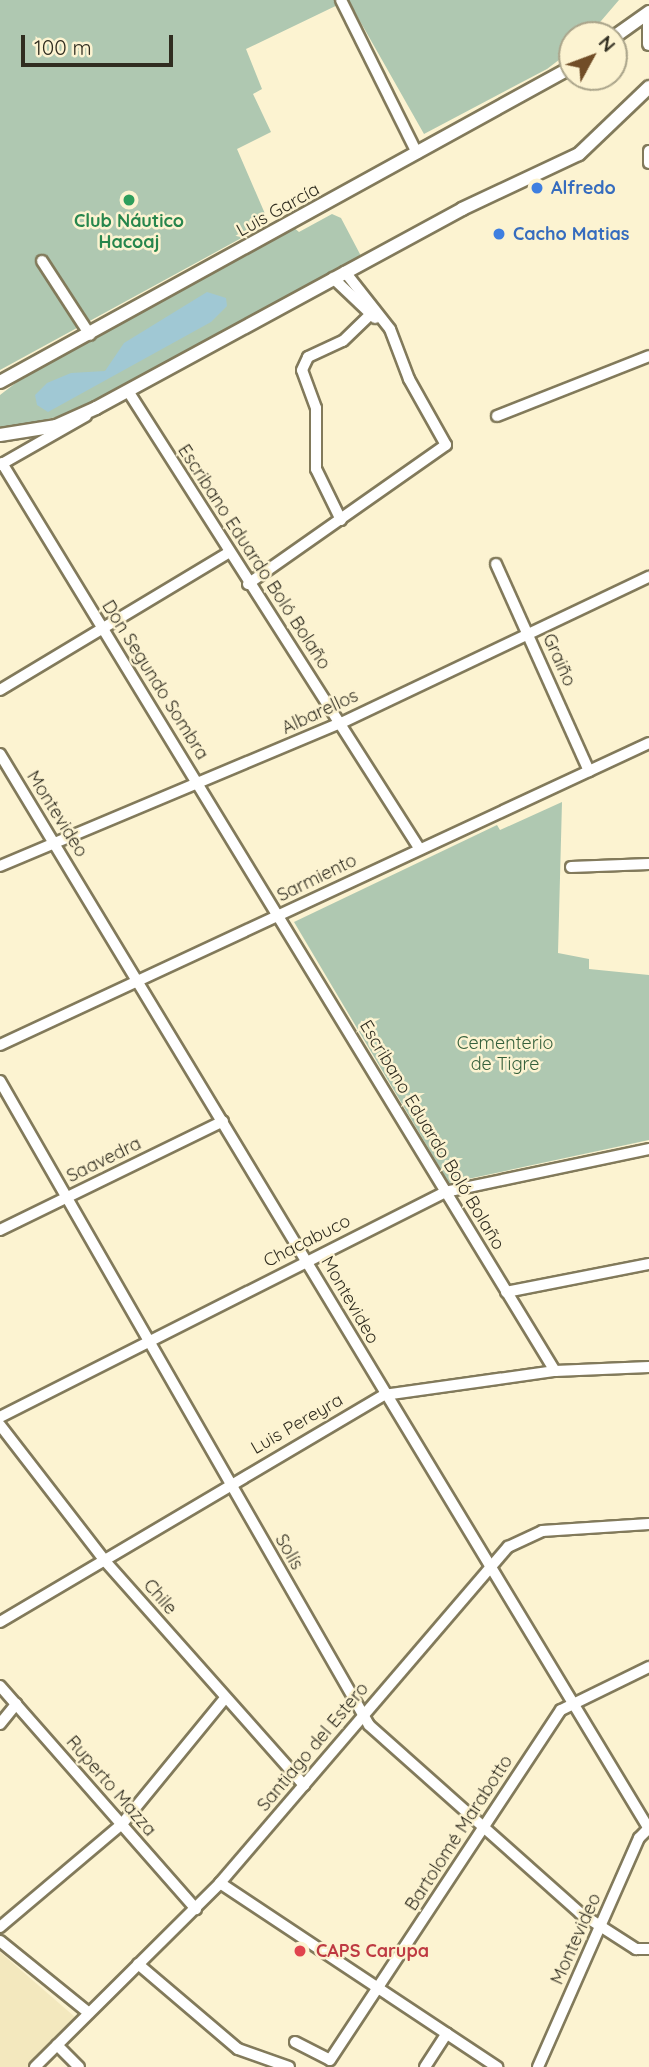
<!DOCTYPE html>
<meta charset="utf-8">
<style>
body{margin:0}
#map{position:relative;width:649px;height:2067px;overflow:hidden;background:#fcf3d1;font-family:Quicksand,sans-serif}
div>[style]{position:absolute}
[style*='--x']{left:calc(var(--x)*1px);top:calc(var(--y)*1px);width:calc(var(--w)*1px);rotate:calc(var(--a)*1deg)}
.built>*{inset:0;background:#f3e8be}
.green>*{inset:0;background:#afc8b1}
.water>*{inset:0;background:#a0c8d4}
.roads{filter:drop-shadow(2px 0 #827a5b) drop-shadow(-2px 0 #827a5b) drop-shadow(0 2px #827a5b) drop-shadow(0 -2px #827a5b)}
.minor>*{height:10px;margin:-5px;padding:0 5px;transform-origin:5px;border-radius:5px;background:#fff}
.major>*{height:12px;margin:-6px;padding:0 6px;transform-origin:6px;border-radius:6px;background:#fff}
.dots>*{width:19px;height:19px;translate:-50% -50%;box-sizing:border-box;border:4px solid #fcf3d1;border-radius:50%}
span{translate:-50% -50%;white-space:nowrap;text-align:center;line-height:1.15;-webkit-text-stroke:5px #fcf3d1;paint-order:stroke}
.shop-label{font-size:18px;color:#366cbe;font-weight:700}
.left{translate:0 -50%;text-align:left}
.street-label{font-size:18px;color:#302d20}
.leisure-label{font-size:18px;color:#27864d;font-weight:700}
.park-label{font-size:18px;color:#36613c}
.health-label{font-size:18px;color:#be3a42;font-weight:700}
.north{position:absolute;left:558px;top:21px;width:70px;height:70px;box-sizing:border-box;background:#fcf3d1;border:2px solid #aaa48a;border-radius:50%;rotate:49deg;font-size:19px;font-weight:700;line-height:28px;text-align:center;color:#302d20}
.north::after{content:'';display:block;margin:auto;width:24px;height:32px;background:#714d27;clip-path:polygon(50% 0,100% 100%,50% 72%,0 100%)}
.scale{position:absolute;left:21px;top:35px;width:152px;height:32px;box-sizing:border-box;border:4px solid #302d20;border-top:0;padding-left:9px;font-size:21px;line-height:24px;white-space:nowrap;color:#302d20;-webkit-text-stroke:5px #fcf3d1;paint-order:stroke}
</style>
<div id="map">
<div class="built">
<div style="clip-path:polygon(0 1952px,75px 2017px,28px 2067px,0 2067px)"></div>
</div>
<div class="green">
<div style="clip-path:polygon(0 0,348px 0,246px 49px,262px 89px,253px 94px,271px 132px,237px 149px,269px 223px,0 370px)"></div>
<div style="clip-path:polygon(348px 0,619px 0,589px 35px,572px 35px,572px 50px,547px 69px,424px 134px)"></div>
<div style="clip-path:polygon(332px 214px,341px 218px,361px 256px,72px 413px,0 431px,0 395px,26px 375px,293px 227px,299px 232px)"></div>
<div style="clip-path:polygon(562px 802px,558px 953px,589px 959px,589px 969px,649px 975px,649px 1140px,449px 1183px,294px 922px,497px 825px,500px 830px)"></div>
</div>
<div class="water">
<div style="clip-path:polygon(207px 292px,226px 298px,227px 306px,211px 322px,48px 412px,37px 405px,35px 395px,47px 383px,71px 373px,105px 371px,124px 343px)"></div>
</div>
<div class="roads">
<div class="minor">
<div style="--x:341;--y:0;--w:171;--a:63.6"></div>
<div style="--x:649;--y:151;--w:12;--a:90"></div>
<div style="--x:42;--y:261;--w:88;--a:57"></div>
<div style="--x:333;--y:278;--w:58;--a:43.6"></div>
<div style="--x:128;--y:391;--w:542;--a:57.51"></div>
<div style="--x:497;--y:416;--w:163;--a:-21.5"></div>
<div style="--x:2;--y:463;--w:1063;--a:58.66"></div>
<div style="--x:0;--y:465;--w:99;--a:-29.7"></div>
<div style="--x:341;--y:520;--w:57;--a:-116.1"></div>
<div style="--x:316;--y:469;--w:61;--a:-90"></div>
<div style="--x:316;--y:408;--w:40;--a:-110.2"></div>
<div style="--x:302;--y:370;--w:14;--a:-65"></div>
<div style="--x:308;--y:357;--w:38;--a:-25"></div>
<div style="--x:343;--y:341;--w:43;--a:-44.1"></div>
<div style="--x:496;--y:564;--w:227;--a:65.8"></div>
<div style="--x:248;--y:584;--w:242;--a:-35.1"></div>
<div style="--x:446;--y:445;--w:76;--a:-119.3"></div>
<div style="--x:409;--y:379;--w:53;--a:-110.8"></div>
<div style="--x:390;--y:329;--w:73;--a:-128.3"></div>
<div style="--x:0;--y:690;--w:266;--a:-31"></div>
<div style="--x:0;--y:754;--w:1256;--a:58.88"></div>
<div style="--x:0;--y:866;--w:370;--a:-22.8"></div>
<div style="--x:341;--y:723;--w:341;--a:-25.4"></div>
<div style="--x:571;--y:867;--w:78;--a:-2.2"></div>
<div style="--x:0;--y:1045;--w:716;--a:-24.95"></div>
<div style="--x:0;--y:1081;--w:742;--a:60.19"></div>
<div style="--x:369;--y:1725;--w:283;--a:41.7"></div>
<div style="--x:580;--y:1913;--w:67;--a:32.7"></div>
<div style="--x:636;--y:1949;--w:13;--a:0"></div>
<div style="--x:0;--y:1230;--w:248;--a:-26"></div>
<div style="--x:506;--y:1292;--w:146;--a:-11.1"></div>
<div style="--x:0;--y:1417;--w:499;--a:-26.8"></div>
<div style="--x:445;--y:1192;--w:208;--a:-11.9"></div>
<div style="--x:0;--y:1425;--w:172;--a:52.3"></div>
<div style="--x:105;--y:1561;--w:300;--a:48.4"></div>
<div style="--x:0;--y:1622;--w:446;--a:-30.6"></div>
<div style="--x:384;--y:1395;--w:173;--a:-8"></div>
<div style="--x:555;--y:1371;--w:94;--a:-2.4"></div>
<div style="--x:0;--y:1686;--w:297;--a:48.7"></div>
<div style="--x:0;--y:1724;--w:26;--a:-51"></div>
<div style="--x:220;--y:1883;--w:333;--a:33.6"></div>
<div style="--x:0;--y:1927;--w:160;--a:-40.2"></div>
<div style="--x:122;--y:1824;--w:163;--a:-50.7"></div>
<div style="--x:0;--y:1941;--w:114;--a:39"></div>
<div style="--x:138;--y:1964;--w:131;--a:40.4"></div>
<div style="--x:238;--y:2049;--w:54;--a:19.4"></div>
<div style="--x:295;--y:2042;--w:39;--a:27"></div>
<div style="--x:330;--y:2060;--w:419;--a:-56.6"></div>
<div style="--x:561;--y:1710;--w:98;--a:-26"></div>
<div style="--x:57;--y:2045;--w:31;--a:45"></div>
<div style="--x:35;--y:2067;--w:261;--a:-44.8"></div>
<div style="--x:220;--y:1883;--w:443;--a:-49.4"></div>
<div style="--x:508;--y:1547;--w:38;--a:-25"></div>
<div style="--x:542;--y:1531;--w:107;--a:-3.7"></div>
<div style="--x:425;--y:2067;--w:40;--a:-57.1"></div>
<div style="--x:538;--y:2067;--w:250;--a:-66.2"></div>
<div style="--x:639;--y:1838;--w:14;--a:-45"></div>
</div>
<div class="major">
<div style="--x:649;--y:22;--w:22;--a:90"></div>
<div style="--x:614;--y:37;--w:43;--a:-35.5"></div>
<div style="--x:0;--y:382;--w:653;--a:-28.84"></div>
<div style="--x:0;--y:435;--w:57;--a:-9.1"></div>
<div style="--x:56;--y:426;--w:44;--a:-24.2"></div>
<div style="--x:96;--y:408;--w:417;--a:-28.5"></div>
<div style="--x:462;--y:209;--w:129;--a:-25.2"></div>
<div style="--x:579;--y:154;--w:97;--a:-43.7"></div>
</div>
</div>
<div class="dots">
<div style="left:537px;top:188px;background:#3f7fe0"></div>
<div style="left:129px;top:200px;background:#2e9e5b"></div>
<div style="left:499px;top:234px;background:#3f7fe0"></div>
<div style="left:300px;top:1951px;background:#e0444e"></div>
</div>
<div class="shop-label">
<span class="left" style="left:551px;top:188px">Alfredo</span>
<span class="left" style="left:513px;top:234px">Cacho Matias</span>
</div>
<div class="street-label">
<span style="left:278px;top:210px;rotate:-29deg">Luis García</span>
<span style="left:254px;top:557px;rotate:57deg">Escribano Eduardo Boló Bolaño</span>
<span style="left:559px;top:660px;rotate:66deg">Graiño</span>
<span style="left:155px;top:680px;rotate:58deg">Don Segundo Sombra</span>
<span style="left:320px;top:712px;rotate:-25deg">Albarellos</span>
<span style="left:57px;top:814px;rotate:58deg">Montevideo</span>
<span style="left:317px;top:878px;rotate:-26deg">Sarmiento</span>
<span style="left:432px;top:1135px;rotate:59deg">Escribano Eduardo Boló Bolaño</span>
<span style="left:104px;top:1160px;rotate:-26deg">Saavedra</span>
<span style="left:307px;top:1241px;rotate:-27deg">Chacabuco</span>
<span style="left:350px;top:1300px;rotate:60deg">Montevideo</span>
<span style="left:297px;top:1424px;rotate:-30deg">Luis Pereyra</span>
<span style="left:289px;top:1552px;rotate:60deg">Solís</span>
<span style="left:160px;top:1597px;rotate:49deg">Chile</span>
<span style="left:313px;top:1747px;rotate:-50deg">Santiago del Estero</span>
<span style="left:111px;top:1786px;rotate:49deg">Ruperto Mazza</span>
<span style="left:459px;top:1833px;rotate:-57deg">Bartolomé Marabotto</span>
<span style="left:576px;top:1939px;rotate:-66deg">Montevideo</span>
</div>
<div class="leisure-label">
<span style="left:129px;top:232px">Club Náutico<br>Hacoaj</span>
</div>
<div class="park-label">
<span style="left:505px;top:1054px">Cementerio<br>de Tigre</span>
</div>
<div class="health-label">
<span class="left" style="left:316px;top:1951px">CAPS Carupa</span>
</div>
<div class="north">N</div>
<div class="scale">100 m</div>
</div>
